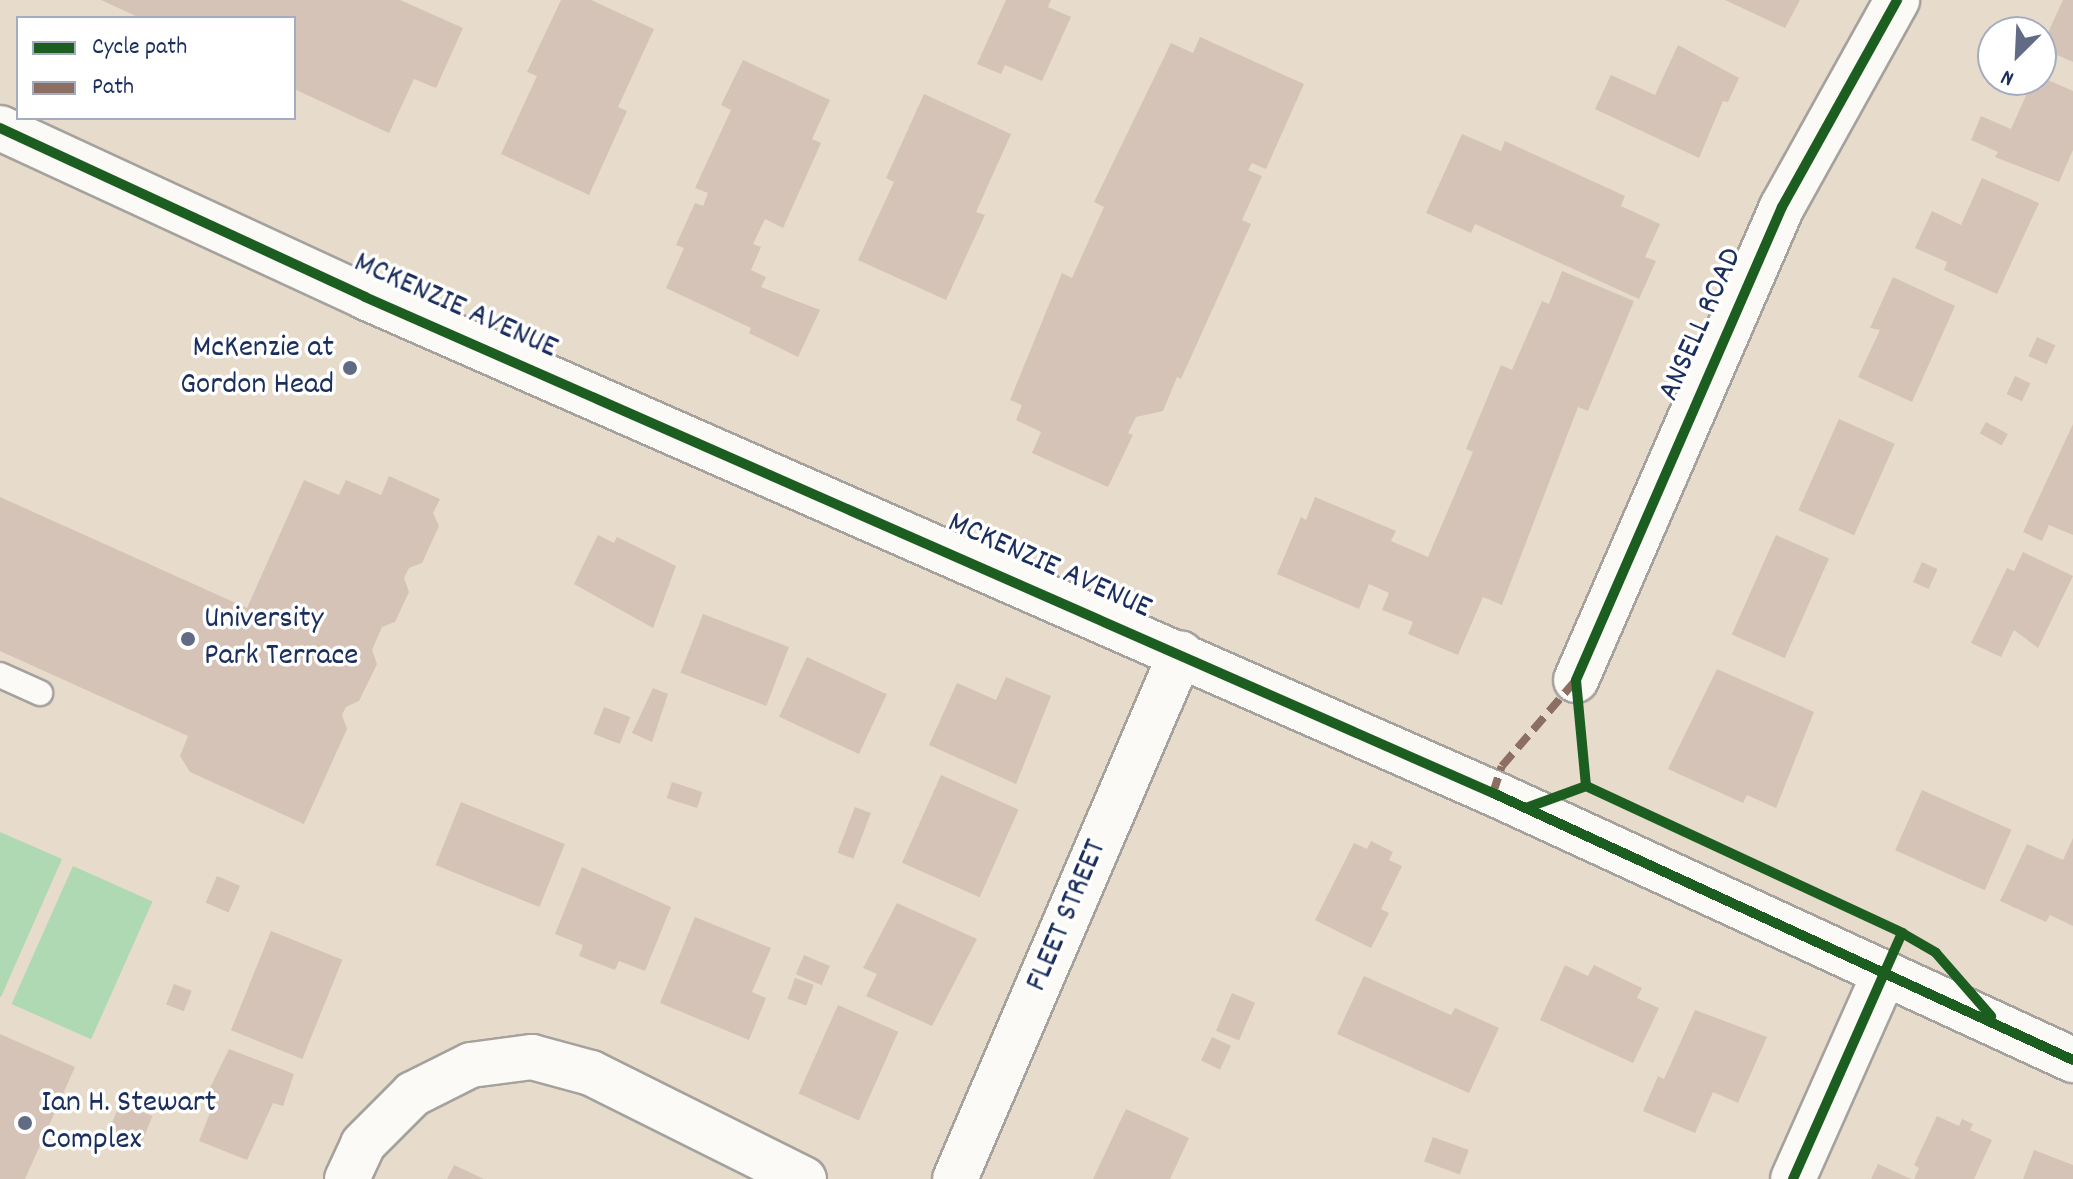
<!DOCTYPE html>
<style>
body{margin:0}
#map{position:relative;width:2073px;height:1179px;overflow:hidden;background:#e7dbcb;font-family:Dekko,sans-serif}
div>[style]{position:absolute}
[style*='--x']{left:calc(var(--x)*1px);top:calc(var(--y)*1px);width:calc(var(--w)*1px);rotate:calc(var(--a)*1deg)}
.green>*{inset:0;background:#aed9b2;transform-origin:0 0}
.building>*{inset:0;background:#d5c3b8;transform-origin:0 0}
.roads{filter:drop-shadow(2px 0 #a5a19d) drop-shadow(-2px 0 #a5a19d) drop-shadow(0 2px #a5a19d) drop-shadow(0 -2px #a5a19d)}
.service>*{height:24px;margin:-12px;padding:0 12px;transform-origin:12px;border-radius:12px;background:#fbfaf7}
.minor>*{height:44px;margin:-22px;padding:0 22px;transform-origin:22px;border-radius:22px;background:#fbfaf7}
.secondary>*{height:44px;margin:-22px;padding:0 22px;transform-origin:22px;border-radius:22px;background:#fbfaf7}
.quiet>*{height:8px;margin-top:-4px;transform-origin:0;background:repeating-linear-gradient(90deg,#8d6e63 0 16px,transparent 0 24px)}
.cycleway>*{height:10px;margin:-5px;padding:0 5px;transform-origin:5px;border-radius:5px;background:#1b5e20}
.dots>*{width:22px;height:22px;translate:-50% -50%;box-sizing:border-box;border:4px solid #fff;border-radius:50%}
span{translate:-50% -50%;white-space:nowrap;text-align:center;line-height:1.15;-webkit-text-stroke:7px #fff;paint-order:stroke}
.street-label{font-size:32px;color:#1b2f5e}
.poi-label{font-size:32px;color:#1b2f5e}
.right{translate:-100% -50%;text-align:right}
.left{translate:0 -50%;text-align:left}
.legend{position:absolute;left:16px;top:16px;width:280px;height:104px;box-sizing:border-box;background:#fff;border:2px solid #a4acbf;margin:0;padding:10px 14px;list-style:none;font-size:24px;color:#1b2f5e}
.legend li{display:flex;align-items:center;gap:16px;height:40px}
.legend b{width:40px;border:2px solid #a4acbf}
.north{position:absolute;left:1977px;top:16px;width:80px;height:80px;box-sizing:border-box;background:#fff;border:2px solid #a4acbf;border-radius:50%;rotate:204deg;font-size:22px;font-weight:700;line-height:32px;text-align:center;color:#1b2f5e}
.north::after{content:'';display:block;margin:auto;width:28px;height:36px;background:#626b84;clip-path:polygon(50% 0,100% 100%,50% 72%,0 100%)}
</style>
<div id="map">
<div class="green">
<div style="clip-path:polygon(0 832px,62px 859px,1px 997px,0 996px)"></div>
<div style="left:73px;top:866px;width:87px;height:151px;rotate:24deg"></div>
</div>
<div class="building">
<div style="clip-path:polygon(101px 0,400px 0,463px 28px,436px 88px,414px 79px,389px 133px,294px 89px,294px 18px,140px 18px)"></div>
<div style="clip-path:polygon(561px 0,591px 0,654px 29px,618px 107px,627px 111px,589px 195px,501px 154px,537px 76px,527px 72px)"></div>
<div style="clip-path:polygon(1006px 0,1051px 0,1048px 7px,1071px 17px,1042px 81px,1005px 65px,1001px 74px,977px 64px)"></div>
<div style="clip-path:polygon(1725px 0,1800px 0,1785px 28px)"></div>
<div style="clip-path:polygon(2063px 0,2073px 0,2073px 62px,2041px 48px)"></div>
<div style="clip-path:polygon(1200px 37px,1304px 84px,1266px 169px,1252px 163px,1248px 170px,1262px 176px,1242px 220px,1251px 224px,1181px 379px,1177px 377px,1163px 411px,1136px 417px,1128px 433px,1133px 435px,1108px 487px,1032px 453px,1041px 432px,1016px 420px,1022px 405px,1010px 400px,1062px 273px,1072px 278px,1104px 207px,1094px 202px,1171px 43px,1193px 53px)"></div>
<div style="clip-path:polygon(1678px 45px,1739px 78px,1728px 102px,1723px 101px,1699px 158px,1595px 109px,1611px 75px,1655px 95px)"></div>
<div style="clip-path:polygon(743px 60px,830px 100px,812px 139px,821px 143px,783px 228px,765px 219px,753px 244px,761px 247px,751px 270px,766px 277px,761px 287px,820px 310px,798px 357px,749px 333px,751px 328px,666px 288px,684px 248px,676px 245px,695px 203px,703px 206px,708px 193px,695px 188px,731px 110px,721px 105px)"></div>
<div style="clip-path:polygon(2041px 77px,2073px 91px,2073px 150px,2059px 182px,1995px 157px,1998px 152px,1971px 140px,1981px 116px,2011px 129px,2033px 80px)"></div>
<div style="clip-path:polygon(924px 94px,1011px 134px,976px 212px,985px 215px,946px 300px,858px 260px,894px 182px,886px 178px)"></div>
<div style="clip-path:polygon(1462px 134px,1501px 151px,1505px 141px,1625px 196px,1621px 206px,1660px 224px,1645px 257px,1656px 261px,1639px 299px,1475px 224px,1471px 233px,1426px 213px)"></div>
<div style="clip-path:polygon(1982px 178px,2039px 203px,1997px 294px,1944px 270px,1947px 262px,1915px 248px,1932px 211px,1961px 225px)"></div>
<div style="clip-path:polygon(1562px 271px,1634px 301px,1588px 411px,1578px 407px,1502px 605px,1483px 597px,1458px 655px,1408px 634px,1413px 622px,1382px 610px,1389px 593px,1369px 584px,1359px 609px,1277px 574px,1301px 517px,1306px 520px,1315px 497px,1396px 531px,1391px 541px,1428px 557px,1473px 452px,1466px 449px,1501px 365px,1512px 370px,1542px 301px,1549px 304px)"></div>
<div style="clip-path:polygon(1893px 277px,1955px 306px,1912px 402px,1858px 377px,1880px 330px,1870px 328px)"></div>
<div style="left:2037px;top:337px;width:20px;height:21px;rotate:24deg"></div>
<div style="left:2015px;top:376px;width:17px;height:20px;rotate:25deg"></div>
<div style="left:1839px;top:419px;width:61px;height:100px;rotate:24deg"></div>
<div style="left:1986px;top:422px;width:25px;height:13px;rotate:29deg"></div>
<div style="clip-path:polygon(2073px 424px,2073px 535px,2049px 525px,2042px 541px,2023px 532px)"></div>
<div style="clip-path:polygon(389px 476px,440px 499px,433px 513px,439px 526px,422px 563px,409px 568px,404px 578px,409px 592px,395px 622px,382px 627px,372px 650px,377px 664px,359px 701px,346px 707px,342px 715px,347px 729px,304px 824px,190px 772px,180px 756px,188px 736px,0 651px,0 497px,247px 608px,304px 480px,339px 495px,346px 480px,381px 495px)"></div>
<div style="clip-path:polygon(598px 535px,614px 543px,617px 537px,676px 566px,653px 628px,574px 584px)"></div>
<div style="left:1776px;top:535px;width:58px;height:109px;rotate:24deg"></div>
<div style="clip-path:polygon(2023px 552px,2073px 576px,2038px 648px,2014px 630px,2001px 657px,1971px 643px,2007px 568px,2014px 571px)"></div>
<div style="left:1922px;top:562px;width:17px;height:22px;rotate:24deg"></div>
<div style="left:703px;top:614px;width:92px;height:63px;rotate:21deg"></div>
<div style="left:807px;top:657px;width:88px;height:66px;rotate:25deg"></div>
<div style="clip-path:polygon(1717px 669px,1814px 712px,1776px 808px,1747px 795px,1743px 803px,1668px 769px)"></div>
<div style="clip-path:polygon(1006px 677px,1051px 696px,1016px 784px,929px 745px,957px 683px,996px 700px)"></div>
<div style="clip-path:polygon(653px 688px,668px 694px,652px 742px,632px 733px)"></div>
<div style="left:604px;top:707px;width:28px;height:29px;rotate:21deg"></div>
<div style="left:941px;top:775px;width:85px;height:96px;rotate:24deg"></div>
<div style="left:672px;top:782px;width:32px;height:17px;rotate:18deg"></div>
<div style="left:1922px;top:790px;width:98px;height:66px;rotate:24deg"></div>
<div style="left:461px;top:802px;width:112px;height:68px;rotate:22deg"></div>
<div style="left:855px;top:807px;width:17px;height:49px;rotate:21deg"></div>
<div style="clip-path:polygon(2073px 838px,2073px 926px,2050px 915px,2046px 922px,2000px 901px,2027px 844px,2063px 860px)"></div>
<div style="clip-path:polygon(1371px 841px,1393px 852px,1389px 860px,1402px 866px,1381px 909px,1389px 913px,1371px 948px,1315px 920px,1354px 843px,1367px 849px)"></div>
<div style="clip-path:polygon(582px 867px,671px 907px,645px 971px,619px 961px,615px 970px,579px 956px,583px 945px,555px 934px)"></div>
<div style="left:217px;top:876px;width:25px;height:29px;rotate:23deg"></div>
<div style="clip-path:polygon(897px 903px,977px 939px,932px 1026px,866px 996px,877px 974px,863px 968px)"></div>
<div style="clip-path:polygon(695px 917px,771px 948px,752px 992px,766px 998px,749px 1040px,660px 1003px)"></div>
<div style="left:271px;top:931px;width:77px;height:107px;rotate:22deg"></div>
<div style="left:804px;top:955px;width:28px;height:21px;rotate:23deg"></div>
<div style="clip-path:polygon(1565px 965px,1588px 976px,1594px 965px,1642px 988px,1637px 998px,1659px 1008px,1633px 1063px,1540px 1020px)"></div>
<div style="clip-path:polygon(1364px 976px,1451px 1015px,1455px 1008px,1499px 1028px,1469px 1093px,1337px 1034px)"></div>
<div style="left:795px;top:978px;width:20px;height:22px;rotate:20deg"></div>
<div style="left:174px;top:984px;width:19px;height:22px;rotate:21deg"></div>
<div style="left:1232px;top:993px;width:25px;height:41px;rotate:23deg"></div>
<div style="left:838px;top:1005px;width:66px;height:97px;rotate:24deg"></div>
<div style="clip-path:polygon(1695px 1010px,1767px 1037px,1738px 1103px,1713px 1092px,1695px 1133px,1643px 1111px,1658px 1076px,1664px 1079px)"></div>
<div style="clip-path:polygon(0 1034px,75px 1067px,25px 1179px,0 1179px)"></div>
<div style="left:1212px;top:1037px;width:21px;height:26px;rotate:25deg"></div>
<div style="clip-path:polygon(229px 1049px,294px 1074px,283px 1106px,273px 1103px,247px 1160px,199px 1141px,215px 1100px,206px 1096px)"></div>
<div style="left:120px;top:1103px;width:35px;height:36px;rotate:22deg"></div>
<div style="clip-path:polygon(1126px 1109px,1189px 1138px,1170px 1179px,1093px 1179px)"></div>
<div style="clip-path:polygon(1937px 1116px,1959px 1126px,1962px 1119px,1973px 1124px,1970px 1130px,1992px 1140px,1974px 1179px,1914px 1179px,1919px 1168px,1914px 1165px)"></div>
<div style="left:1433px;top:1137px;width:38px;height:26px;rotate:20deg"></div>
<div style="clip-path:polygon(2034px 1150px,2073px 1165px,2073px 1179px,2023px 1179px)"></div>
<div style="clip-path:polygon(1878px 1164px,1911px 1179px,1871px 1179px)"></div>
<div style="clip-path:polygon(454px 1165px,484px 1179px,447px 1179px)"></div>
</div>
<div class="roads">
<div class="service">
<div style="--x:0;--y:675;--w:44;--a:24.2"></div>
</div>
<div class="minor">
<div style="--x:1576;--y:680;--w:516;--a:-66.47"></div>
<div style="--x:1782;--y:207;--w:237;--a:-60.9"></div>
<div style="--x:347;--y:1179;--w:38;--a:-65"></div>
<div style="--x:363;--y:1144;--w:71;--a:-45"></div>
<div style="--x:413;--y:1094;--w:65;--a:-26.6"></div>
<div style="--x:471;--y:1065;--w:62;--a:-7.5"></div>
<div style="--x:532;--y:1057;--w:61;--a:15.2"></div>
<div style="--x:591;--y:1073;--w:238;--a:26.5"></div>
<div style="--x:955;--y:1179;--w:572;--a:-66.75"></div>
<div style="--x:1793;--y:1179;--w:223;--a:-66"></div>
</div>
<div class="secondary">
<div style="--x:0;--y:128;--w:402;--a:24.8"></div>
<div style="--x:365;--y:297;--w:1232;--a:23.74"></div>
<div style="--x:1493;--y:793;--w:639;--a:24.72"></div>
</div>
</div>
<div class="quiet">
<div style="--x:1493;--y:793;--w:28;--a:-72"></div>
<div style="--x:1502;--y:766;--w:113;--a:-49.3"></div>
</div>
<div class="cycleway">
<div style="--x:0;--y:128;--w:402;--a:24.8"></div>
<div style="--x:365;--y:297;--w:1232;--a:23.74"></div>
<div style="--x:1493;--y:793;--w:639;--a:24.72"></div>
<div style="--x:1586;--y:786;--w:106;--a:-95.4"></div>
<div style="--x:1576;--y:680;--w:516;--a:-66.47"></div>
<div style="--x:1782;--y:207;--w:237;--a:-60.9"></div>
<div style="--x:1526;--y:808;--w:64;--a:-20.1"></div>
<div style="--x:1586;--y:786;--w:349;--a:24.9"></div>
<div style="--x:1902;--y:933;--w:269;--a:113.9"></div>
<div style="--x:1902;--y:933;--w:39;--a:30"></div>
<div style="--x:1936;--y:953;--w:84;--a:48.9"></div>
</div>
<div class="dots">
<div style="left:350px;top:368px;background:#626b84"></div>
<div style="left:188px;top:639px;background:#626b84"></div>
<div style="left:25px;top:1123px;background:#626b84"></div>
</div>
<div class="street-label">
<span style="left:455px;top:307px;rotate:24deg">MCKENZIE AVENUE</span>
<span style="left:1702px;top:325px;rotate:-66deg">ANSELL ROAD</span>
<span style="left:1049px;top:567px;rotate:24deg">MCKENZIE AVENUE</span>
<span style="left:1068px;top:916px;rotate:-67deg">FLEET STREET</span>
</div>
<div class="poi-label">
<span class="right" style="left:334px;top:368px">McKenzie at<br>Gordon Head</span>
<span class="left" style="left:204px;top:639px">University<br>Park Terrace</span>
<span class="left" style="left:41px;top:1123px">Ian H. Stewart<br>Complex</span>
</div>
<ul class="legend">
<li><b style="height:10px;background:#1b5e20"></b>Cycle path</li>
<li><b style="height:10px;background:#8d6e63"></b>Path</li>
</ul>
<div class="north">N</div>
</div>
